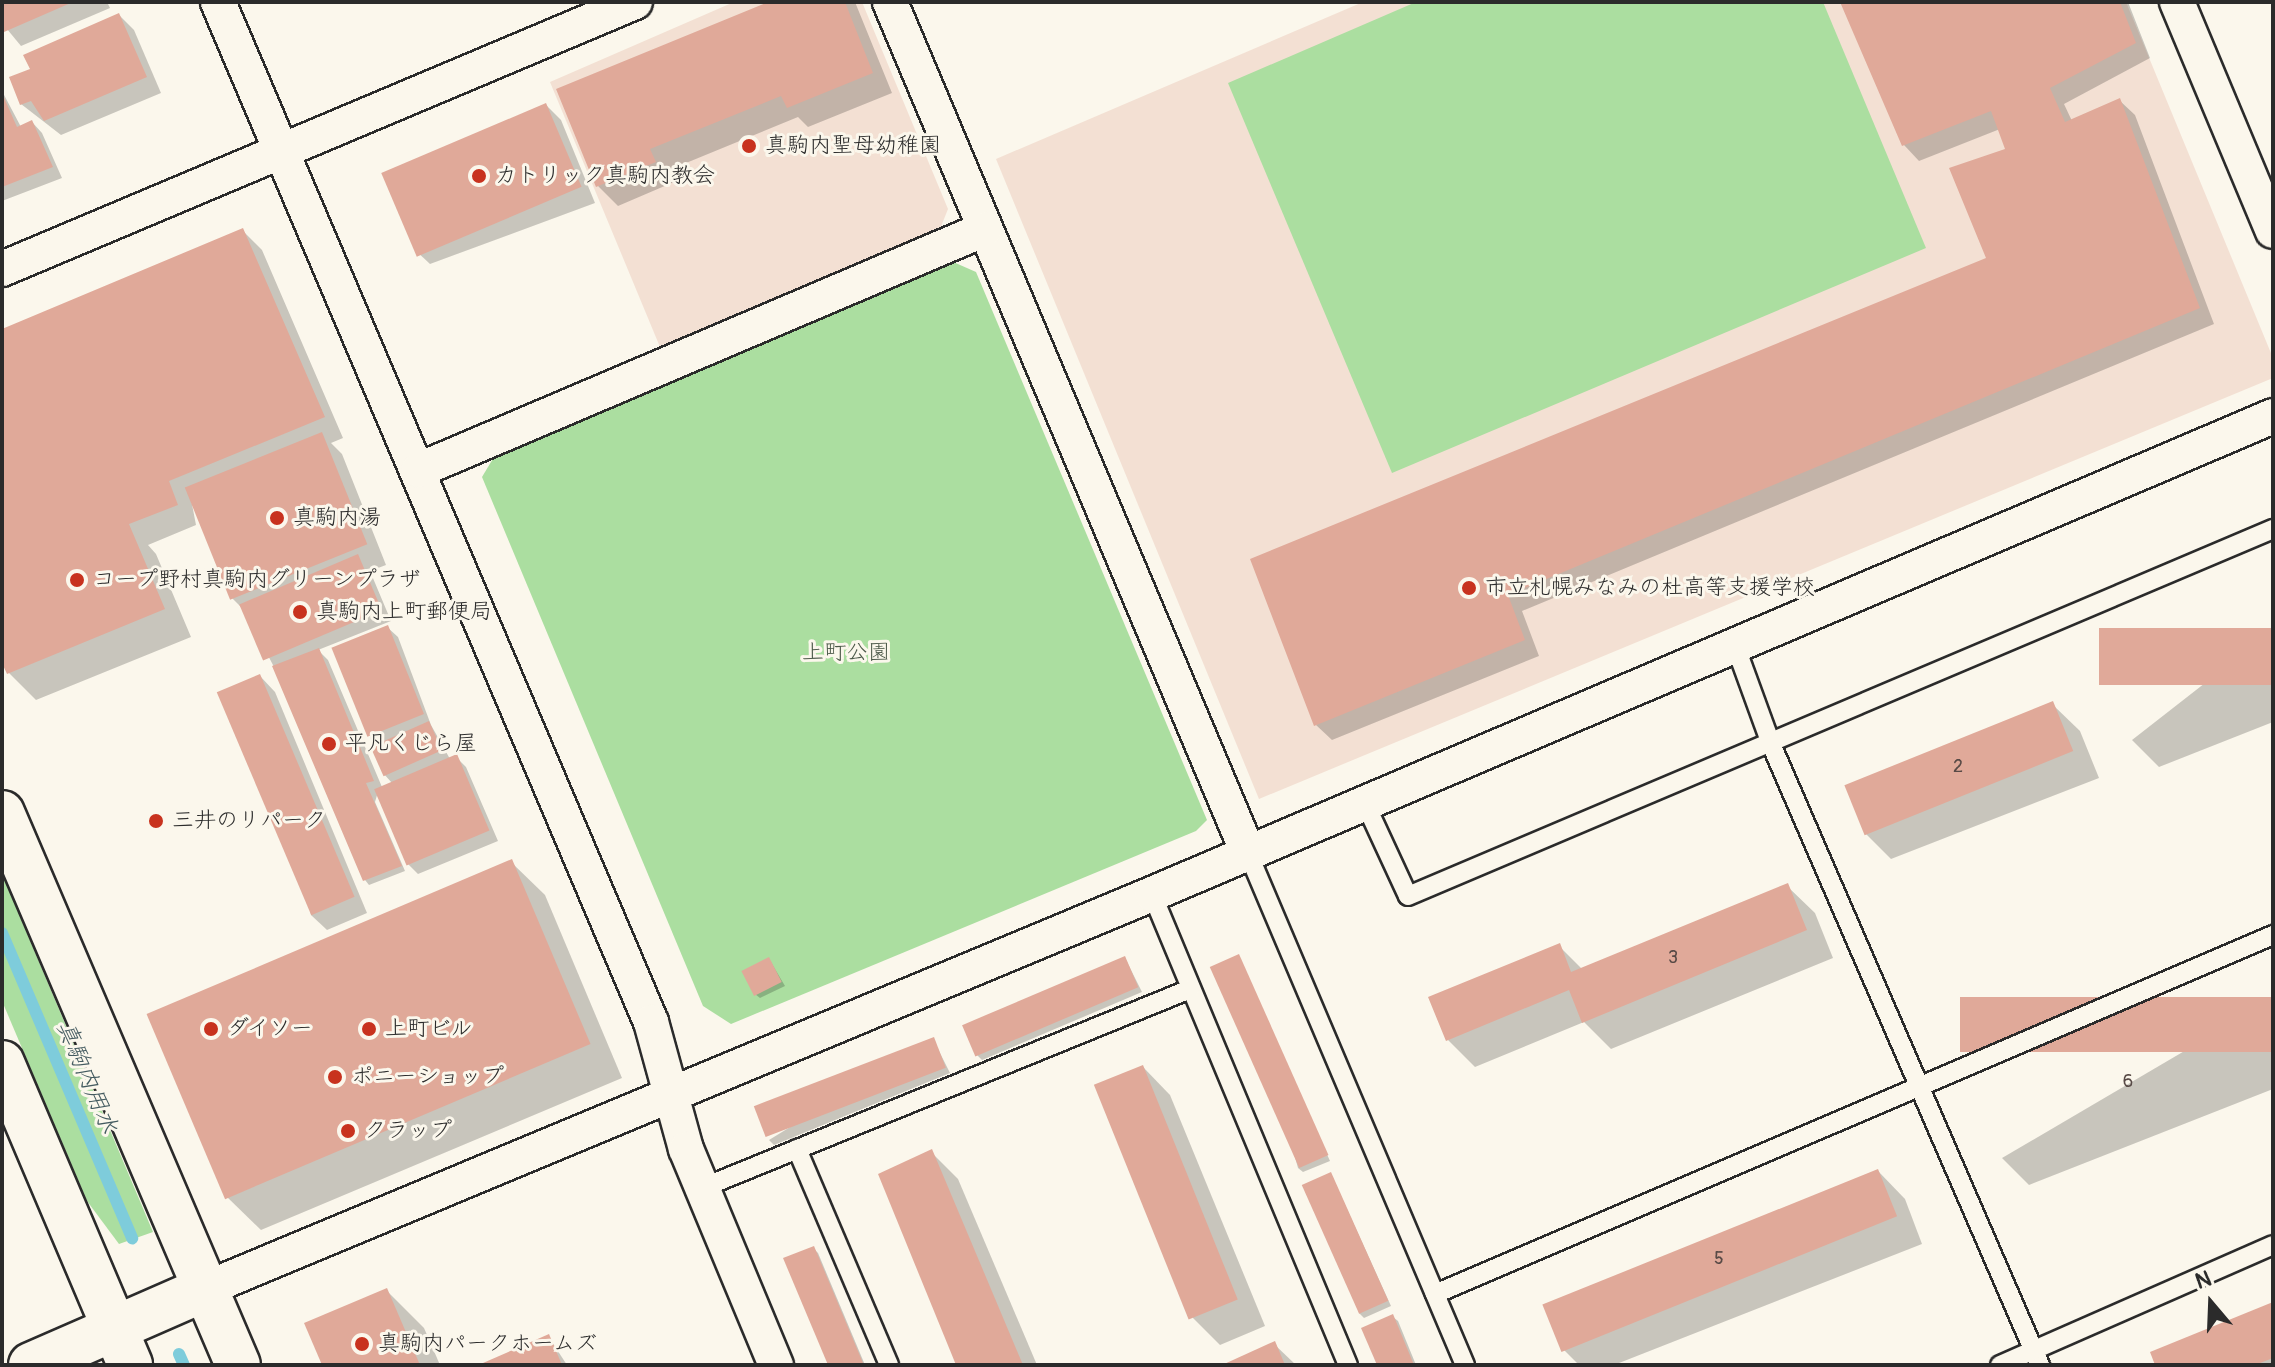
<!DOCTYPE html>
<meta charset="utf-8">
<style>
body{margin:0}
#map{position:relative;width:2275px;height:1367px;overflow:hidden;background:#fbf7ec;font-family:Pangolin,"Klee One",sans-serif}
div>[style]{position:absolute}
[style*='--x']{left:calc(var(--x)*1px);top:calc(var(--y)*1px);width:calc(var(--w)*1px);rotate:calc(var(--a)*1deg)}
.built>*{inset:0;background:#f3e0d3}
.green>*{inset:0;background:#abdea0}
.shadow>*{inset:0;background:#0003}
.stream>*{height:12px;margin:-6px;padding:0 6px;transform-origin:6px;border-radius:6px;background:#7eccdb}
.building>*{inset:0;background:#e0a999;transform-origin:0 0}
.roads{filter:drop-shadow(2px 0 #2b2b2b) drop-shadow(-2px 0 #2b2b2b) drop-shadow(0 2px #2b2b2b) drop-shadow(0 -2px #2b2b2b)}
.lane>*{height:18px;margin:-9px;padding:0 9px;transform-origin:9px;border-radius:9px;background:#fbf7ec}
.street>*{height:34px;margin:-17px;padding:0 17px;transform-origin:17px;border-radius:17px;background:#fbf7ec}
.secondary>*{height:44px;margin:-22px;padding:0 22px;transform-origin:22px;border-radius:22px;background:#fbf7ec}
.dots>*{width:22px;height:22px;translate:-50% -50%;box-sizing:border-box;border:4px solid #fbf7ec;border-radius:50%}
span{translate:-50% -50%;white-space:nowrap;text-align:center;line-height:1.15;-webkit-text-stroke:6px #fbf7ec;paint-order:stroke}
.number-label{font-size:18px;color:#584a46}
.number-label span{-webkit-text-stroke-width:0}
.poi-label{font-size:22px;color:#2b2b2b}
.left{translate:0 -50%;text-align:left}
.park-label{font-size:22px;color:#4b5848}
.water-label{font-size:24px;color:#445b60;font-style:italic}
.frame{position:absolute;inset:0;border:4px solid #2b2b2b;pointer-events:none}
.north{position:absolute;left:2171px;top:1263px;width:80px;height:80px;-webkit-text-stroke:6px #fbf7ec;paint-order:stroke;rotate:341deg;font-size:22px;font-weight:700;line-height:32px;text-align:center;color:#2b2b2b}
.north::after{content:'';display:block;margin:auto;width:28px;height:36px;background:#2b2b2b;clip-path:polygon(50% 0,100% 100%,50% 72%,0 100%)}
</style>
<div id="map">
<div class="built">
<div style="clip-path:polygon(734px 2px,862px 2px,948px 209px,940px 229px,660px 347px,550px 82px)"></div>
<div style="clip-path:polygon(1363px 2px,2126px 2px,2273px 358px,2273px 378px,1259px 799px,996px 159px)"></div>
</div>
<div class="green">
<div style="clip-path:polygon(1416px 2px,1823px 2px,1926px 248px,1392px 473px,1228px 83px)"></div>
<div style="clip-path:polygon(951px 261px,976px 272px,1207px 820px,1196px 831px,731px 1024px,703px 1006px,482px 477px,494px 457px)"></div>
<div style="clip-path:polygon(2px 874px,153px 1232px,119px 1244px,87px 1201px,2px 1001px)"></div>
</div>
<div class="shadow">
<div style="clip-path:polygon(2px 2px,107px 2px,110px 8px,21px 46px,2px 23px)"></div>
<div style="clip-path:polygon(774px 2px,855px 2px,892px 93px,808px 127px,798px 117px,669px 170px,674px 182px,618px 206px,598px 186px)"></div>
<div style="clip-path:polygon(1843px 2px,2128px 2px,2150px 58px,2064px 104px,2072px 121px,2119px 100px,2135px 115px,2214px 324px,1522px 611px,1539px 656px,1332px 740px,1316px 725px,1988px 259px,2008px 150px,2000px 129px,1919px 161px,1904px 145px)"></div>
<div style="clip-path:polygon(119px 15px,134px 30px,161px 93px,61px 135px,21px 104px,33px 70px)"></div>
<div style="clip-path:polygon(2px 91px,21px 127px,32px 122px,42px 133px,62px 178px,2px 201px)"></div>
<div style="clip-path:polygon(546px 105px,561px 120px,595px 203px,430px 264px,414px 249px)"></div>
<div style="clip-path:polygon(242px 230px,262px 250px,343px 438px,331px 443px,342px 454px,386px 565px,370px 571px,391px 621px,318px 650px,328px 660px,382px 787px,392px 783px,383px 773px,370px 738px,387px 627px,398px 637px,431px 725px,450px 759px,456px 757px,466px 767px,498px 841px,418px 874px,408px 864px,378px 792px,375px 802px,405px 871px,369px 885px,365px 880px,274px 667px,245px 611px,232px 598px,191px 499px,196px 525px,148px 545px,156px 554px,191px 637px,36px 700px,9px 673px,2px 657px,2px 332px)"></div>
<div style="clip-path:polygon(2273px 630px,2273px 722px,2159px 767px,2132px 740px)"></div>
<div style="clip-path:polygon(260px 676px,275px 692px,367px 913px,327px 930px,311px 915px)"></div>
<div style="clip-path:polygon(2052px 704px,2080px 731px,2099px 778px,1891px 859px,1864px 832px)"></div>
<div style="clip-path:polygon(511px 862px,545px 895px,622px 1078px,261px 1230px,227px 1197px)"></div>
<div style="clip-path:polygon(1787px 886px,1815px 913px,1833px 958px,1611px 1049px,1584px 1022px,1475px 1067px,1448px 1040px,1559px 946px,1583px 970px)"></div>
<div style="clip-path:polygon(1239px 957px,1330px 1161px,1303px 1172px,1298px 1168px)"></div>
<div style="clip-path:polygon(1125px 958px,1142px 992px,982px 1060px,977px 1055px)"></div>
<div style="clip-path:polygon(769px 959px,785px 986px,760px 998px,755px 994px)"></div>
<div style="clip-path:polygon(2273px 999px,2273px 1089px,2029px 1185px,2002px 1158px)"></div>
<div style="clip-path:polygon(933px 1039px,950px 1073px,774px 1145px,769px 1140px)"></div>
<div style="clip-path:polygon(1143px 1067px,1170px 1095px,1265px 1326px,1220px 1345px,1193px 1318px)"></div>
<div style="clip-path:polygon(931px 1152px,958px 1179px,1037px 1365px,958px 1365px)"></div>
<div style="clip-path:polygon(1878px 1171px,1905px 1199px,1922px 1244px,1614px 1365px,1579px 1365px,1562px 1348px)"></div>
<div style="clip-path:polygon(1331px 1174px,1391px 1306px,1364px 1318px,1359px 1313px)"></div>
<div style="clip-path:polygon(813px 1248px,818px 1253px,865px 1365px,830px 1365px)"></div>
<div style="clip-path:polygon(387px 1291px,424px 1328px,440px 1365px,324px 1365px)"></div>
<div style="clip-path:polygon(2273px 1304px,2273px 1365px,2157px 1365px)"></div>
<div style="clip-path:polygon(1393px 1317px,1398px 1321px,1416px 1365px,1379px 1365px)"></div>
<div style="clip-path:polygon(548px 1336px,567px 1365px,486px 1365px)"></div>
<div style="clip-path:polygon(1274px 1344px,1296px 1365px,1227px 1365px)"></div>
</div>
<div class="stream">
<div style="--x:2;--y:933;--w:332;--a:66.9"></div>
<div style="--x:179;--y:1354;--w:12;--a:66"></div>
</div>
<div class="building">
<div style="clip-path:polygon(2px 2px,73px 2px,4px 32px)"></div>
<div style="clip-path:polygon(768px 2px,845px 2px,873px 73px,787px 108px,781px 96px,650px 149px,656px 162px,596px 187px,556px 89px)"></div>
<div style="clip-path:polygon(1840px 2px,2120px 2px,2136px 43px,2050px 88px,2065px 122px,2120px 98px,2200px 308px,1508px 595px,1525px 640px,1314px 726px,1250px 559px,1986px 258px,1949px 168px,2005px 149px,1991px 111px,1902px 146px)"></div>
<div style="clip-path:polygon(119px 13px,147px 77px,44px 121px,31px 101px,20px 105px,9px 77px,30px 69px,23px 55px)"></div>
<div style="clip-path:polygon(2px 93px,17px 127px,32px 120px,53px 167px,2px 187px)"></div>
<div style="left:546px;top:103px;width:91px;height:179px;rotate:67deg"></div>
<div style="clip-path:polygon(243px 228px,325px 417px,169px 481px,178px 505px,129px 524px,165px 609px,7px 674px,2px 663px,2px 329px)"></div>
<div style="left:322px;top:432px;width:121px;height:148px;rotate:68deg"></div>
<div style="left:358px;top:554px;width:61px;height:129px;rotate:67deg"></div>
<div style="left:388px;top:625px;width:96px;height:61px;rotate:68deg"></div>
<div style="left:2273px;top:628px;width:57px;height:174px;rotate:90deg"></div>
<div style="clip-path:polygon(319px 648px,374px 781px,366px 783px,402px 866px,363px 881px,272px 666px)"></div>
<div style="left:260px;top:674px;width:242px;height:47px;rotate:67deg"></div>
<div style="left:2053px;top:701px;width:54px;height:225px;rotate:68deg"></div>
<div style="left:429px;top:721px;width:32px;height:64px;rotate:66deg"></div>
<div style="left:457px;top:754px;width:83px;height:90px;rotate:67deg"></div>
<div style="left:512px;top:859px;width:201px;height:397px;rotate:67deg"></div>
<div style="clip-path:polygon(1788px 883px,1807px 930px,1582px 1023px,1569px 990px,1446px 1041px,1428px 997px,1560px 943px,1571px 972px)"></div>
<div style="left:1239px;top:954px;width:220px;height:32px;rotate:66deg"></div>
<div style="left:1125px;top:956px;width:34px;height:177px;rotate:67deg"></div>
<div style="left:769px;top:957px;width:28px;height:31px;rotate:63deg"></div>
<div style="left:2273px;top:997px;width:55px;height:313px;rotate:90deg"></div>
<div style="left:934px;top:1037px;width:33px;height:193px;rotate:69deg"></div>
<div style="left:1143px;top:1065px;width:253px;height:53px;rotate:68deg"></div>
<div style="clip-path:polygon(932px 1149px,1023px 1365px,956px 1365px,878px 1174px)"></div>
<div style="left:1878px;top:1169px;width:51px;height:362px;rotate:68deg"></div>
<div style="left:1331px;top:1172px;width:141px;height:32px;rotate:66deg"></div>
<div style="clip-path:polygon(814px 1246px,863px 1363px,858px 1365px,828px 1365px,783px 1258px)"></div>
<div style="clip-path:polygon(387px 1288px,420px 1365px,322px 1365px,304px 1323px)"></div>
<div style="clip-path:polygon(2273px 1302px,2273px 1358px,2255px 1365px,2155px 1365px,2150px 1352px)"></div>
<div style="clip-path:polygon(1393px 1314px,1414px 1365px,1377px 1365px,1361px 1328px)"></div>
<div style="clip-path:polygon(549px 1334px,562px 1365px,484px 1365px,483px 1363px)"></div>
<div style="clip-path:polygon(1275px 1341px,1285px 1365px,1222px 1365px)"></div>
</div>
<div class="roads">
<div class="lane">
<div style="--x:1735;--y:645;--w:105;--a:70"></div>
<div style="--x:1771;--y:744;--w:677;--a:66.58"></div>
<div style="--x:1365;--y:803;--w:102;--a:65.2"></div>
<div style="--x:1408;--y:896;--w:940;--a:-22.99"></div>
<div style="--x:1248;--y:853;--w:556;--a:67.03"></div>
<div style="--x:1152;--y:894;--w:510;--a:67.41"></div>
<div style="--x:797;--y:1149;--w:235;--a:66.9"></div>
<div style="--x:702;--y:1188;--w:527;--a:-22.18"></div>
<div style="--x:1435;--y:1294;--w:912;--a:-23.19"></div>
<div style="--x:2000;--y:1365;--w:298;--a:-23.7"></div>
</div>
<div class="street">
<div style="--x:218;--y:2;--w:1108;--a:67"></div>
<div style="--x:651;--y:1022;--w:132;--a:74.6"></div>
<div style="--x:686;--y:1149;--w:234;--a:67.4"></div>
<div style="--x:890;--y:2;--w:923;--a:67.18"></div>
<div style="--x:2177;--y:2;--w:248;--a:67.3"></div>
<div style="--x:2;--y:269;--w:687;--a:-22.87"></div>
<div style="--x:419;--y:470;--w:615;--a:-23.06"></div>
<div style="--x:205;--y:1289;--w:1026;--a:-22.64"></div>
<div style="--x:1152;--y:894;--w:1219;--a:-23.09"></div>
</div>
<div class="secondary">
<div style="--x:2;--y:813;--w:600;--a:66.85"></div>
<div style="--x:2;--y:1063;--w:328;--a:67"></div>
<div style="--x:31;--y:1365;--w:190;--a:-23.6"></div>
</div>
</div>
<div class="dots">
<div style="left:749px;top:146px;background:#c8321e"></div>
<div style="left:479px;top:176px;background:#c8321e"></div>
<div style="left:277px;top:518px;background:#c8321e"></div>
<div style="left:77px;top:580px;background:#c8321e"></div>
<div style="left:1469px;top:588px;background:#c8321e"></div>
<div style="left:300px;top:612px;background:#c8321e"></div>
<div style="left:329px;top:744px;background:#c8321e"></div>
<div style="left:156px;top:821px;background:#c8321e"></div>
<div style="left:211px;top:1029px;background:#c8321e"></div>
<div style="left:369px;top:1029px;background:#c8321e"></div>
<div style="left:335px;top:1077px;background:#c8321e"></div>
<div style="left:348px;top:1131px;background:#c8321e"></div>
<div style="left:362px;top:1344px;background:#c8321e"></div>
</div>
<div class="number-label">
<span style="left:1958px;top:767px">2</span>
<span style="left:1673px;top:958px">3</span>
<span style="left:2128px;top:1082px">6</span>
<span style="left:1719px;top:1259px">5</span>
</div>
<div class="poi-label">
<span class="left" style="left:765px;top:146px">真駒内聖母幼稚園</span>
<span class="left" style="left:495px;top:176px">カトリック真駒内教会</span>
<span class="left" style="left:293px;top:518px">真駒内湯</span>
<span class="left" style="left:93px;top:580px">コープ野村真駒内グリーンプラザ</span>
<span class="left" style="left:1485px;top:588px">市立札幌みなみの杜高等支援学校</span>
<span class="left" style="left:316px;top:612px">真駒内上町郵便局</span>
<span class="left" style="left:345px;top:744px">平凡くじら屋</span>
<span class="left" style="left:172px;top:821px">三井のリパーク</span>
<span class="left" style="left:227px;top:1029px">ダイソー</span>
<span class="left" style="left:385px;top:1029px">上町ビル</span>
<span class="left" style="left:351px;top:1077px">ポニーショップ</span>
<span class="left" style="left:364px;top:1131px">クラップ</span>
<span class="left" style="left:378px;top:1344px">真駒内パークホームズ</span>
</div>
<div class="park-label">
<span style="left:846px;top:653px">上町公園</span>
</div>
<div class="water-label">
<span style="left:87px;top:1077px;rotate:67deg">真駒内用水</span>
</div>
<div class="frame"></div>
<div class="north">N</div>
</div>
